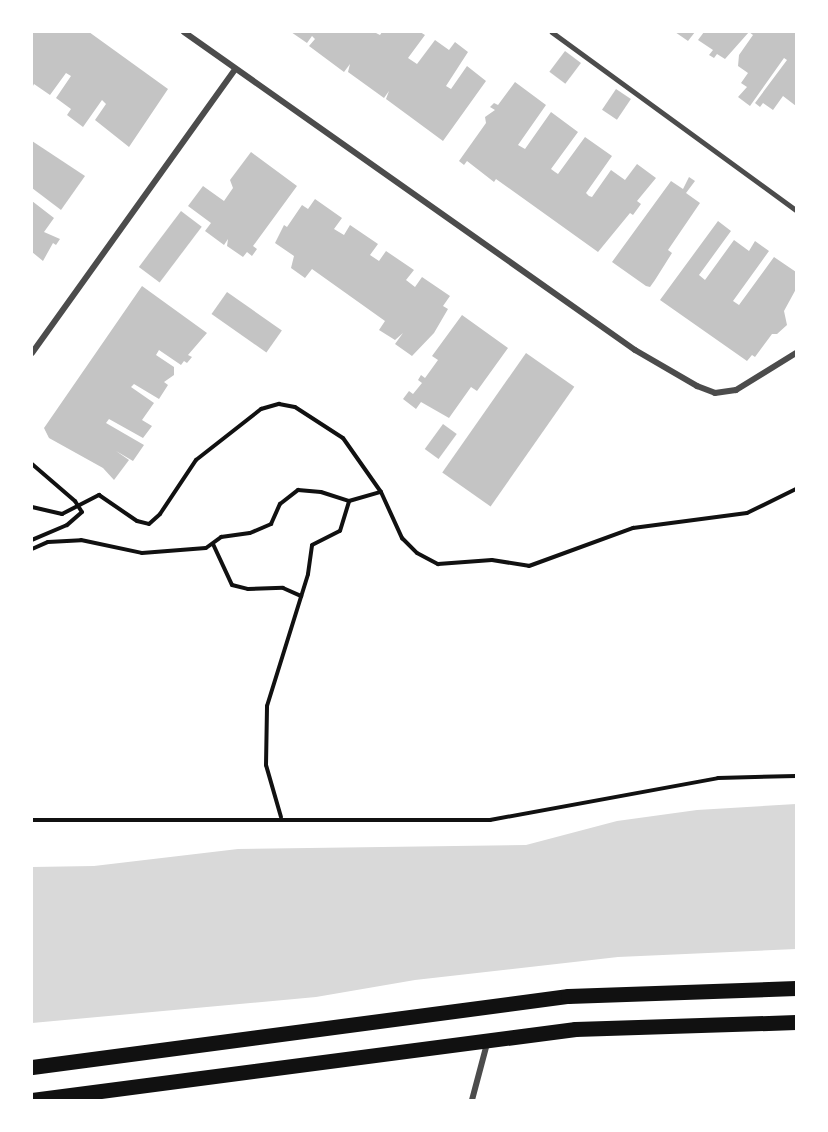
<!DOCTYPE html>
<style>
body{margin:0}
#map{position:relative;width:828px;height:1132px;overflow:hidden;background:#fff;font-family:"Titillium Web",sans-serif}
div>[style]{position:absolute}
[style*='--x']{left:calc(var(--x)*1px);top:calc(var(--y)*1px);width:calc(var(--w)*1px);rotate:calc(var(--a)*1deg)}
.water>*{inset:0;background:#d9d9d9}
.building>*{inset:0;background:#c4c4c4;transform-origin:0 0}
.path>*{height:4px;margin:-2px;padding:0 2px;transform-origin:2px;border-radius:2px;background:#111}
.service>*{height:4.5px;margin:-2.25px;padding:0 2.25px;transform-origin:2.25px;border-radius:2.25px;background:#4c4c4c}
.minor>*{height:6px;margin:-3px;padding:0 3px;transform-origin:3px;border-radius:3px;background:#4c4c4c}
.primary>*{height:15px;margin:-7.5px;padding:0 7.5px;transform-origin:7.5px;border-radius:7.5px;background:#111}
span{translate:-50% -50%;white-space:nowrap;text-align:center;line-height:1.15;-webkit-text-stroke:4.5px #fff;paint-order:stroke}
.frame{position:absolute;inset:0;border:33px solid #fff;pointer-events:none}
</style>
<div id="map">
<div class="water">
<div style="clip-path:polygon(796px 804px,796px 949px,618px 957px,415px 980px,316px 997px,32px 1023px,32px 867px,94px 866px,238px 849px,526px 845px,617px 821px,697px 810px)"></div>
</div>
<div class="building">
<div style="clip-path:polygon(33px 32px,89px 32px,168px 89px,129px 147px,95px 120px,106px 104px,102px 100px,83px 127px,67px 115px,71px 109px,56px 98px,71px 76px,66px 73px,50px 95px,34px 84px,32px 88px)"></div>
<div style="clip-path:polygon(291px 32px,374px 32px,380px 35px,382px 32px,420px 32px,425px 35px,408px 58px,417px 64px,435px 40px,449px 50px,455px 42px,468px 52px,446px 86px,451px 89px,467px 66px,486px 81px,443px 141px,386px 99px,389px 91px,384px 98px,348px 72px,350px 64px,344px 72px,309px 46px,315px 39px,312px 36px,307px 43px)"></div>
<div style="clip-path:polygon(675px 32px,695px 32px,688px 41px)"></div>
<div style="clip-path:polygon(704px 32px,796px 32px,796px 106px,783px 96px,773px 110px,763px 103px,760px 107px,755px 103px,787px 60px,784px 58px,750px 106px,738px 97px,747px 87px,741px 83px,748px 73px,738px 66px,739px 55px,753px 35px,749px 32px,725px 59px,717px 54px,714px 58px,709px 55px,713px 50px,698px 40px)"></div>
<div style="left:565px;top:51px;width:20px;height:26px;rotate:37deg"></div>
<div style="clip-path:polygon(515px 82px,546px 105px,518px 145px,525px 149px,551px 112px,578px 132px,551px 169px,555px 172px,558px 174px,585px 137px,612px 156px,586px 193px,589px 196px,592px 197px,611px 170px,625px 180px,637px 164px,656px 178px,637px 201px,641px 204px,633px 215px,630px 213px,598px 252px,496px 179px,494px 182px,467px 161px,464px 165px,459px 161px,486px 123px,485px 117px,495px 110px,490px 107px,494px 103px,498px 105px)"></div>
<div style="left:616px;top:89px;width:18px;height:25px;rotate:34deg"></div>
<div style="clip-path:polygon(32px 141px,85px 176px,61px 210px,32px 188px)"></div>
<div style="clip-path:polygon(251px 152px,297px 186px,253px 246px,257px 249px,252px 256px,247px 252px,243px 257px,227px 246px,228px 239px,224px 245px,205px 231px,211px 223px,188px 206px,203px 186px,224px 201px,233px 188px,230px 180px)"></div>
<div style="clip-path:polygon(689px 177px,695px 181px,686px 193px,700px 203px,668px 250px,672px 253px,655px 280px,650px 287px,646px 286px,612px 262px,671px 181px,683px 189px)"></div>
<div style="clip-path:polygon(315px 199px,342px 218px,334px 229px,344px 235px,350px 225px,378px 244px,370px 255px,379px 261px,386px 251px,414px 270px,406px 280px,415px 287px,422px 277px,450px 296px,443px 306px,448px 309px,434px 333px,412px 356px,395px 344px,403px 333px,395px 340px,379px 330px,385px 321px,312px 269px,305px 278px,291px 268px,294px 256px,275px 243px,284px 225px,287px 227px,302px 205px,308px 209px)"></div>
<div style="clip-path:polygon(32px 201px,54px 218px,44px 232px,60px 239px,56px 245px,53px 243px,43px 261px,32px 252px)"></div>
<div style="left:181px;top:211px;width:26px;height:70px;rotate:37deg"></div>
<div style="clip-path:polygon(718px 221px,731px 231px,699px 275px,705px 280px,734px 240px,749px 251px,755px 241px,769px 251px,733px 301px,739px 305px,774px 257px,796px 272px,796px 289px,784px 311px,787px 325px,777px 334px,772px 334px,755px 357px,752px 355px,747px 361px,660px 300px)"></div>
<div style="clip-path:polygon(142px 286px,207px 333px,188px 355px,192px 357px,187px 363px,184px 361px,181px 365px,159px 350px,156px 355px,174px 367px,174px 375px,164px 382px,168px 385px,159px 399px,134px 384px,131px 387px,154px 403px,142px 420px,152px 426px,143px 438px,109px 419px,106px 423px,144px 445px,133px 461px,116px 451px,129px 460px,114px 480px,103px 468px,49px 438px,44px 428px)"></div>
<div style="left:227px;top:292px;width:67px;height:27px;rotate:35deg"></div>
<div style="clip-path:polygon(462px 315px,508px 348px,477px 391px,471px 387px,449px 418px,421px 402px,416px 409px,403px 399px,409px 391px,413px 394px,422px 383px,418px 380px,421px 375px,425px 378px,438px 360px,432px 356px)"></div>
<div style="left:526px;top:353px;width:59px;height:146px;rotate:35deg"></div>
<div style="left:443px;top:424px;width:17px;height:31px;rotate:36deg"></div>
</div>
<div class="path">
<div style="--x:32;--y:464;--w:57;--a:40.7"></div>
<div style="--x:75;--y:501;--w:13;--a:58"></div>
<div style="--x:82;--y:512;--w:20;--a:139"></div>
<div style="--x:67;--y:525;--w:38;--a:157"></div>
<div style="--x:32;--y:507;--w:31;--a:13"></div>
<div style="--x:62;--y:514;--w:42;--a:-27.2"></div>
<div style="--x:99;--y:495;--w:46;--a:34.4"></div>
<div style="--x:137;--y:521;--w:12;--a:14"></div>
<div style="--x:149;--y:524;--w:15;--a:-42"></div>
<div style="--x:160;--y:514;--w:65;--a:-56.3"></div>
<div style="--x:196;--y:460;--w:83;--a:-38.1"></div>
<div style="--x:261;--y:409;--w:19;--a:-16"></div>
<div style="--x:279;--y:404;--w:16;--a:11"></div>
<div style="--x:295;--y:407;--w:57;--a:32.9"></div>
<div style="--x:343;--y:438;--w:66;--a:54.9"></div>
<div style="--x:381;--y:492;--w:51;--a:65.5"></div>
<div style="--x:402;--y:538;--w:21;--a:45"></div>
<div style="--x:417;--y:553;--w:24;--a:28"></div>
<div style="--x:438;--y:564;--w:54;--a:-4.2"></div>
<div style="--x:492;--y:560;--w:37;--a:9"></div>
<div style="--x:529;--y:566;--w:111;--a:-20.1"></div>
<div style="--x:633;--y:528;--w:115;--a:-7.5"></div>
<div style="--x:747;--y:513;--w:55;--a:-26.1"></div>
<div style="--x:213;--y:544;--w:45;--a:65.1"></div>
<div style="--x:232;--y:585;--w:16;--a:14"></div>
<div style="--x:248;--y:589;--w:35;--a:-2"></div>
<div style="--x:283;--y:588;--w:20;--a:24"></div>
<div style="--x:32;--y:549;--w:17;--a:-24"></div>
<div style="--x:48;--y:542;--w:33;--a:-3"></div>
<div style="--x:81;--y:540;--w:62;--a:12"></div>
<div style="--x:142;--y:553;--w:64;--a:-4.5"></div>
<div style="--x:206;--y:548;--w:19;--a:-36"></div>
<div style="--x:221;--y:537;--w:29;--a:-8"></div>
<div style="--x:250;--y:533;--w:23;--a:-23"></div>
<div style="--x:271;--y:524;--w:22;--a:-66"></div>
<div style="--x:280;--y:504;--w:23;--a:-38"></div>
<div style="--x:298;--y:490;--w:23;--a:5"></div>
<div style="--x:321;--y:492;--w:29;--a:18"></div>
<div style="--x:349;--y:501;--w:33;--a:-16"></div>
<div style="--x:281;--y:817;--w:54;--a:-106.1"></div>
<div style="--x:266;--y:765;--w:59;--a:-89"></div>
<div style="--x:267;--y:706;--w:138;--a:-72.7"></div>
<div style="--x:308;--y:574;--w:29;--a:-82"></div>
<div style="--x:312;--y:545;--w:31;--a:-27"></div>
<div style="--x:340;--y:531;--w:31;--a:-73"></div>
<div style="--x:32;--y:820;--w:458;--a:0"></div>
<div style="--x:490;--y:820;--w:232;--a:-10.4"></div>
<div style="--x:718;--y:778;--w:78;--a:-1.5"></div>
</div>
<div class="service">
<div style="--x:552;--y:32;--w:302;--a:36.1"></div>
</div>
<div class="minor">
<div style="--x:184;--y:32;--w:552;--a:35.19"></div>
<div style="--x:635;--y:350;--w:72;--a:30.1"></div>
<div style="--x:697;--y:386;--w:19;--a:21"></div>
<div style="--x:715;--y:393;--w:21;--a:-8"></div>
<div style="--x:736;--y:390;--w:70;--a:-31.7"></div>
<div style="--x:32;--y:353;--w:349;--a:-54.4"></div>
<div style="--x:472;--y:1100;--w:62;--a:-75.1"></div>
</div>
<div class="primary">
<div style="--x:32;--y:1067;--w:541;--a:-7.55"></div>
<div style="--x:568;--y:996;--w:228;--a:-2"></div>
<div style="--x:32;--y:1100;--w:548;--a:-7.45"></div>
<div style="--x:575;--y:1029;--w:221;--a:-1.8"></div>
</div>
<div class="frame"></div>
</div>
